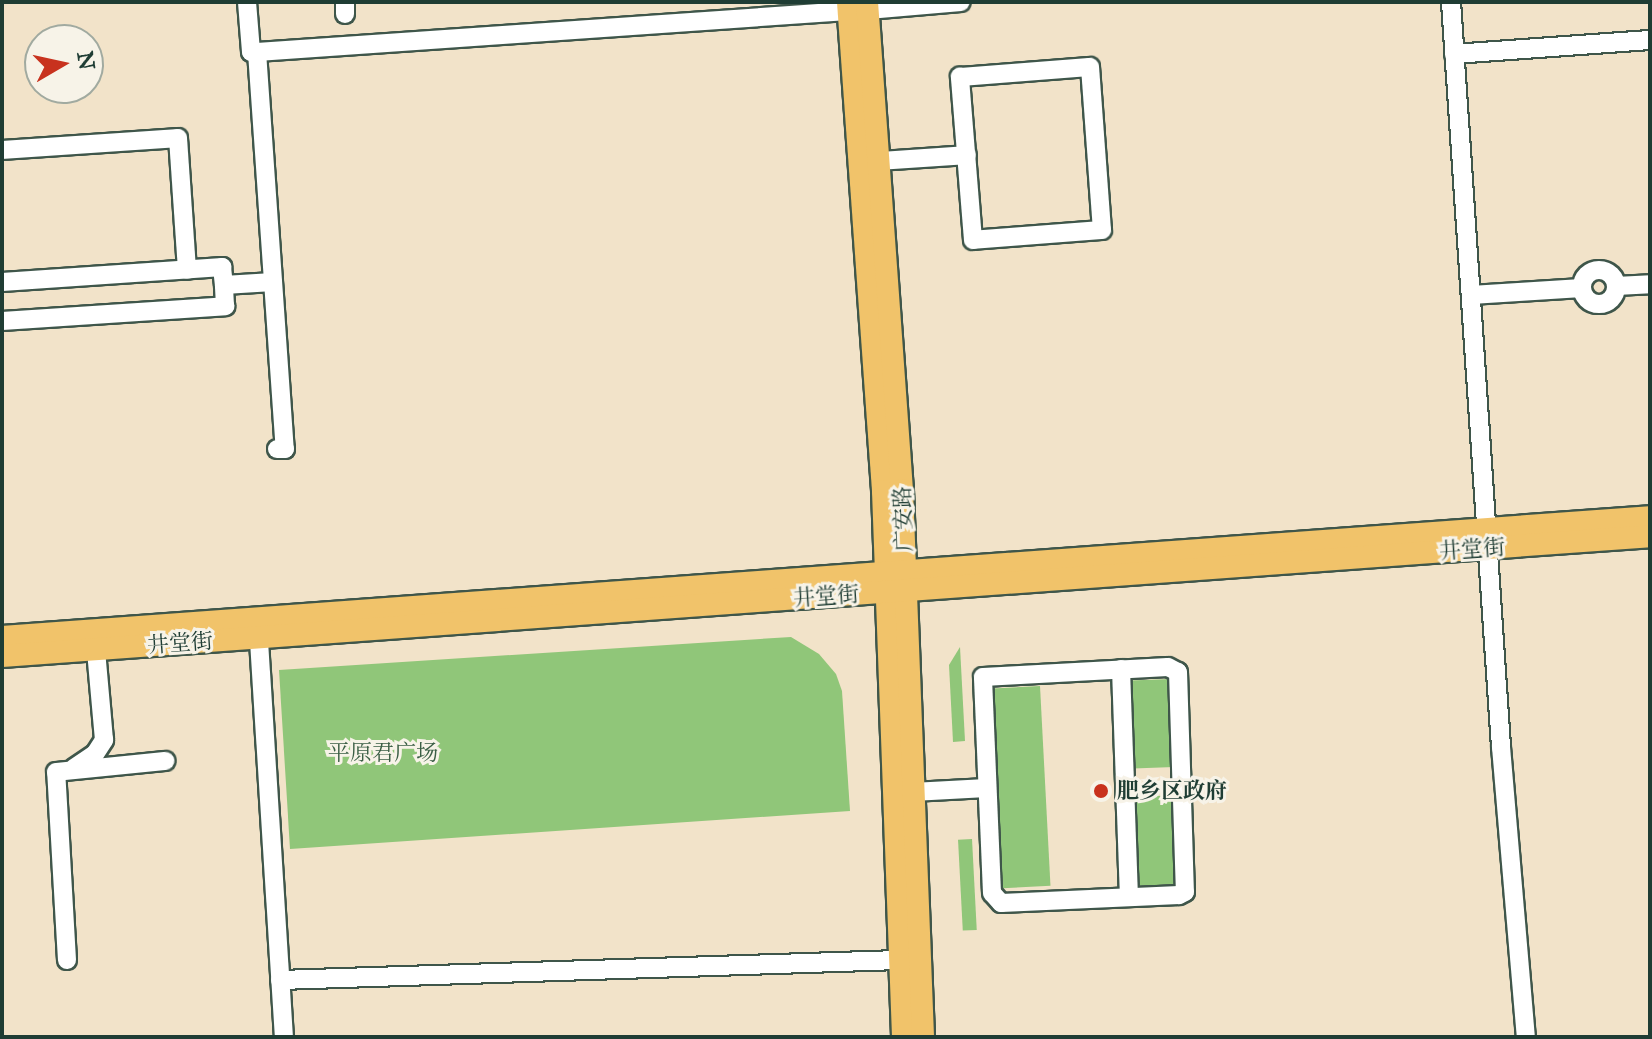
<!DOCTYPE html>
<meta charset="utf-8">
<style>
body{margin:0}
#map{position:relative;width:1652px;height:1039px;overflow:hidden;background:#f2e3c9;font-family:"IM FELL Great Primer","Noto Serif SC",serif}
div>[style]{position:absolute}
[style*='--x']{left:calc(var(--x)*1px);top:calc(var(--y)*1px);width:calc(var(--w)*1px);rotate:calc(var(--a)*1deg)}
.green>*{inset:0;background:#90c679;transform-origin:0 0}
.roads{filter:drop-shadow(2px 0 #3f564a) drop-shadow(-2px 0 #3f564a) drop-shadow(0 2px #3f564a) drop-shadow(0 -2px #3f564a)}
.minor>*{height:18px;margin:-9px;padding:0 9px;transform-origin:9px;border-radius:9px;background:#fff}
.minor>.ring{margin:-9px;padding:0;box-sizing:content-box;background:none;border:18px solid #fff;border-radius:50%}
.major>*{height:22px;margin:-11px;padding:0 11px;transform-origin:11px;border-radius:11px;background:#f1c36a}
.dots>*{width:22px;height:22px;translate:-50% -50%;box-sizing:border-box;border:4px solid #f7f3e8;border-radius:50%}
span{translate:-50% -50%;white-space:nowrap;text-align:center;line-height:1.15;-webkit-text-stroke:6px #f7f3e8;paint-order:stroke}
.street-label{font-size:22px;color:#1f3d34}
.park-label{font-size:22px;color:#3b5f45}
.poi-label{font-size:22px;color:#1f3d34;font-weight:700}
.left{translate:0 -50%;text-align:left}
.frame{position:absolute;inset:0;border:4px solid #1f3d34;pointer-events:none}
.north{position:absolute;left:24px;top:24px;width:80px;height:80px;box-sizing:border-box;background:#f7f3e8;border:2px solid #a1aaa0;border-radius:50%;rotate:81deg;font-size:22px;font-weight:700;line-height:32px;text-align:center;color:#1f3d34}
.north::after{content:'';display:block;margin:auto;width:28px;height:36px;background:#c8321e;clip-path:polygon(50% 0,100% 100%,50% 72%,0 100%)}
</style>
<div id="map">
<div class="green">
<div style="clip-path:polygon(791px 637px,819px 654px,836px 674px,842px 691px,850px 811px,290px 849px,279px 670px)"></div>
<div style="clip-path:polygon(960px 647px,965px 741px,953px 742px,949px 665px)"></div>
<div style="left:1171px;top:679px;width:88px;height:41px;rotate:88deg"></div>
<div style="left:1040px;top:686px;width:200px;height:48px;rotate:87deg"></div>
<div style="left:1175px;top:795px;width:89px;height:41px;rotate:87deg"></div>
<div style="left:972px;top:839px;width:91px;height:14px;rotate:87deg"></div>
</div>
<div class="roads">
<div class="minor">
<div style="--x:247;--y:2;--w:50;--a:85.4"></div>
<div style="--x:251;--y:52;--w:6;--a:0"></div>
<div style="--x:257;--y:52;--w:398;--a:86"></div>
<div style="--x:285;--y:449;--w:8;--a:180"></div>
<div style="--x:345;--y:2;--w:12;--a:90"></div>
<div style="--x:1451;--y:2;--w:747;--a:86.16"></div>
<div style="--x:1501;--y:747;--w:291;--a:85.1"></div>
<div style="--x:868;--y:10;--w:93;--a:-4.9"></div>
<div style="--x:257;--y:52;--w:592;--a:-3.97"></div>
<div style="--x:1454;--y:54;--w:196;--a:-4.1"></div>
<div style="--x:1090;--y:67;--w:163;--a:85.8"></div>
<div style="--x:1102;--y:230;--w:129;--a:175.6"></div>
<div style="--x:973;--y:240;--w:164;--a:-94.6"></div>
<div style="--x:960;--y:77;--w:130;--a:-4.4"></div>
<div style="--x:2;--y:150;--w:176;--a:-3.9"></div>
<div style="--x:178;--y:138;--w:132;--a:86.1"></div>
<div style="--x:879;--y:161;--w:88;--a:-3.9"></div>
<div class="ring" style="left:1582px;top:270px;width:16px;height:16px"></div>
<div style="--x:2;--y:282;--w:221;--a:-3.9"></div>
<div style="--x:222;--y:267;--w:18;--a:84"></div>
<div style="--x:224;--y:285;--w:49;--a:-3.5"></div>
<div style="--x:1616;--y:286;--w:34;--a:-3"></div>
<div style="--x:1471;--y:295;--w:111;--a:-3.6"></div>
<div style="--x:2;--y:321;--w:224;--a:-3.8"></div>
<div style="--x:225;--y:306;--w:21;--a:-93"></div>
<div style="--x:258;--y:625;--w:413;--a:86.4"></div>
<div style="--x:1168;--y:667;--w:11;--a:27"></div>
<div style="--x:1178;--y:672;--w:220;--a:88.2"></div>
<div style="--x:1185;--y:892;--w:7;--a:153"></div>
<div style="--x:1179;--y:895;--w:178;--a:177.4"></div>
<div style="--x:1001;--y:903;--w:13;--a:-132"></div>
<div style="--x:992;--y:893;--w:216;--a:-92.4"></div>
<div style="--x:983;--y:677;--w:185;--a:-3.1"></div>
<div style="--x:1121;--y:669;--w:228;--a:88"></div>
<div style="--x:74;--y:768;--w:25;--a:-34"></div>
<div style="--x:95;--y:754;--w:17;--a:-57"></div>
<div style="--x:104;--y:740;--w:90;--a:-95.1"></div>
<div style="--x:912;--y:792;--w:75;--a:-3.1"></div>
<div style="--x:67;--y:960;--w:188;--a:-93.3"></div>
<div style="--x:56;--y:772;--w:110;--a:-5.8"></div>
<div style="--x:280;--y:980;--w:620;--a:-1.85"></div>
</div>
<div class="major">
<div style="--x:848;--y:2;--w:490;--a:85.9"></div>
<div style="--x:883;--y:491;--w:546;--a:87.9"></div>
<div style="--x:867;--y:2;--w:489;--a:85.9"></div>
<div style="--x:902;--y:490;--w:547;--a:87.8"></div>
<div style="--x:2;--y:637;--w:1652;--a:-4.16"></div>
<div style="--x:2;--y:656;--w:1652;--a:-4.16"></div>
</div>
</div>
<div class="dots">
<div style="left:1101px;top:791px;background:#c8321e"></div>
</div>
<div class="street-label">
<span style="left:903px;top:519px;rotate:-92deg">广安路</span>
<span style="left:1472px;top:549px;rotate:-4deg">井堂街</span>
<span style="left:826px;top:596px;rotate:-4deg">井堂街</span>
<span style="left:180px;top:643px;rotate:-4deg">井堂街</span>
</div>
<div class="park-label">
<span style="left:383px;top:753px">平原君广场</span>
</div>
<div class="poi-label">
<span class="left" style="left:1117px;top:791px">肥乡区政府</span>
</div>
<div class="frame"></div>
<div class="north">N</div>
</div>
